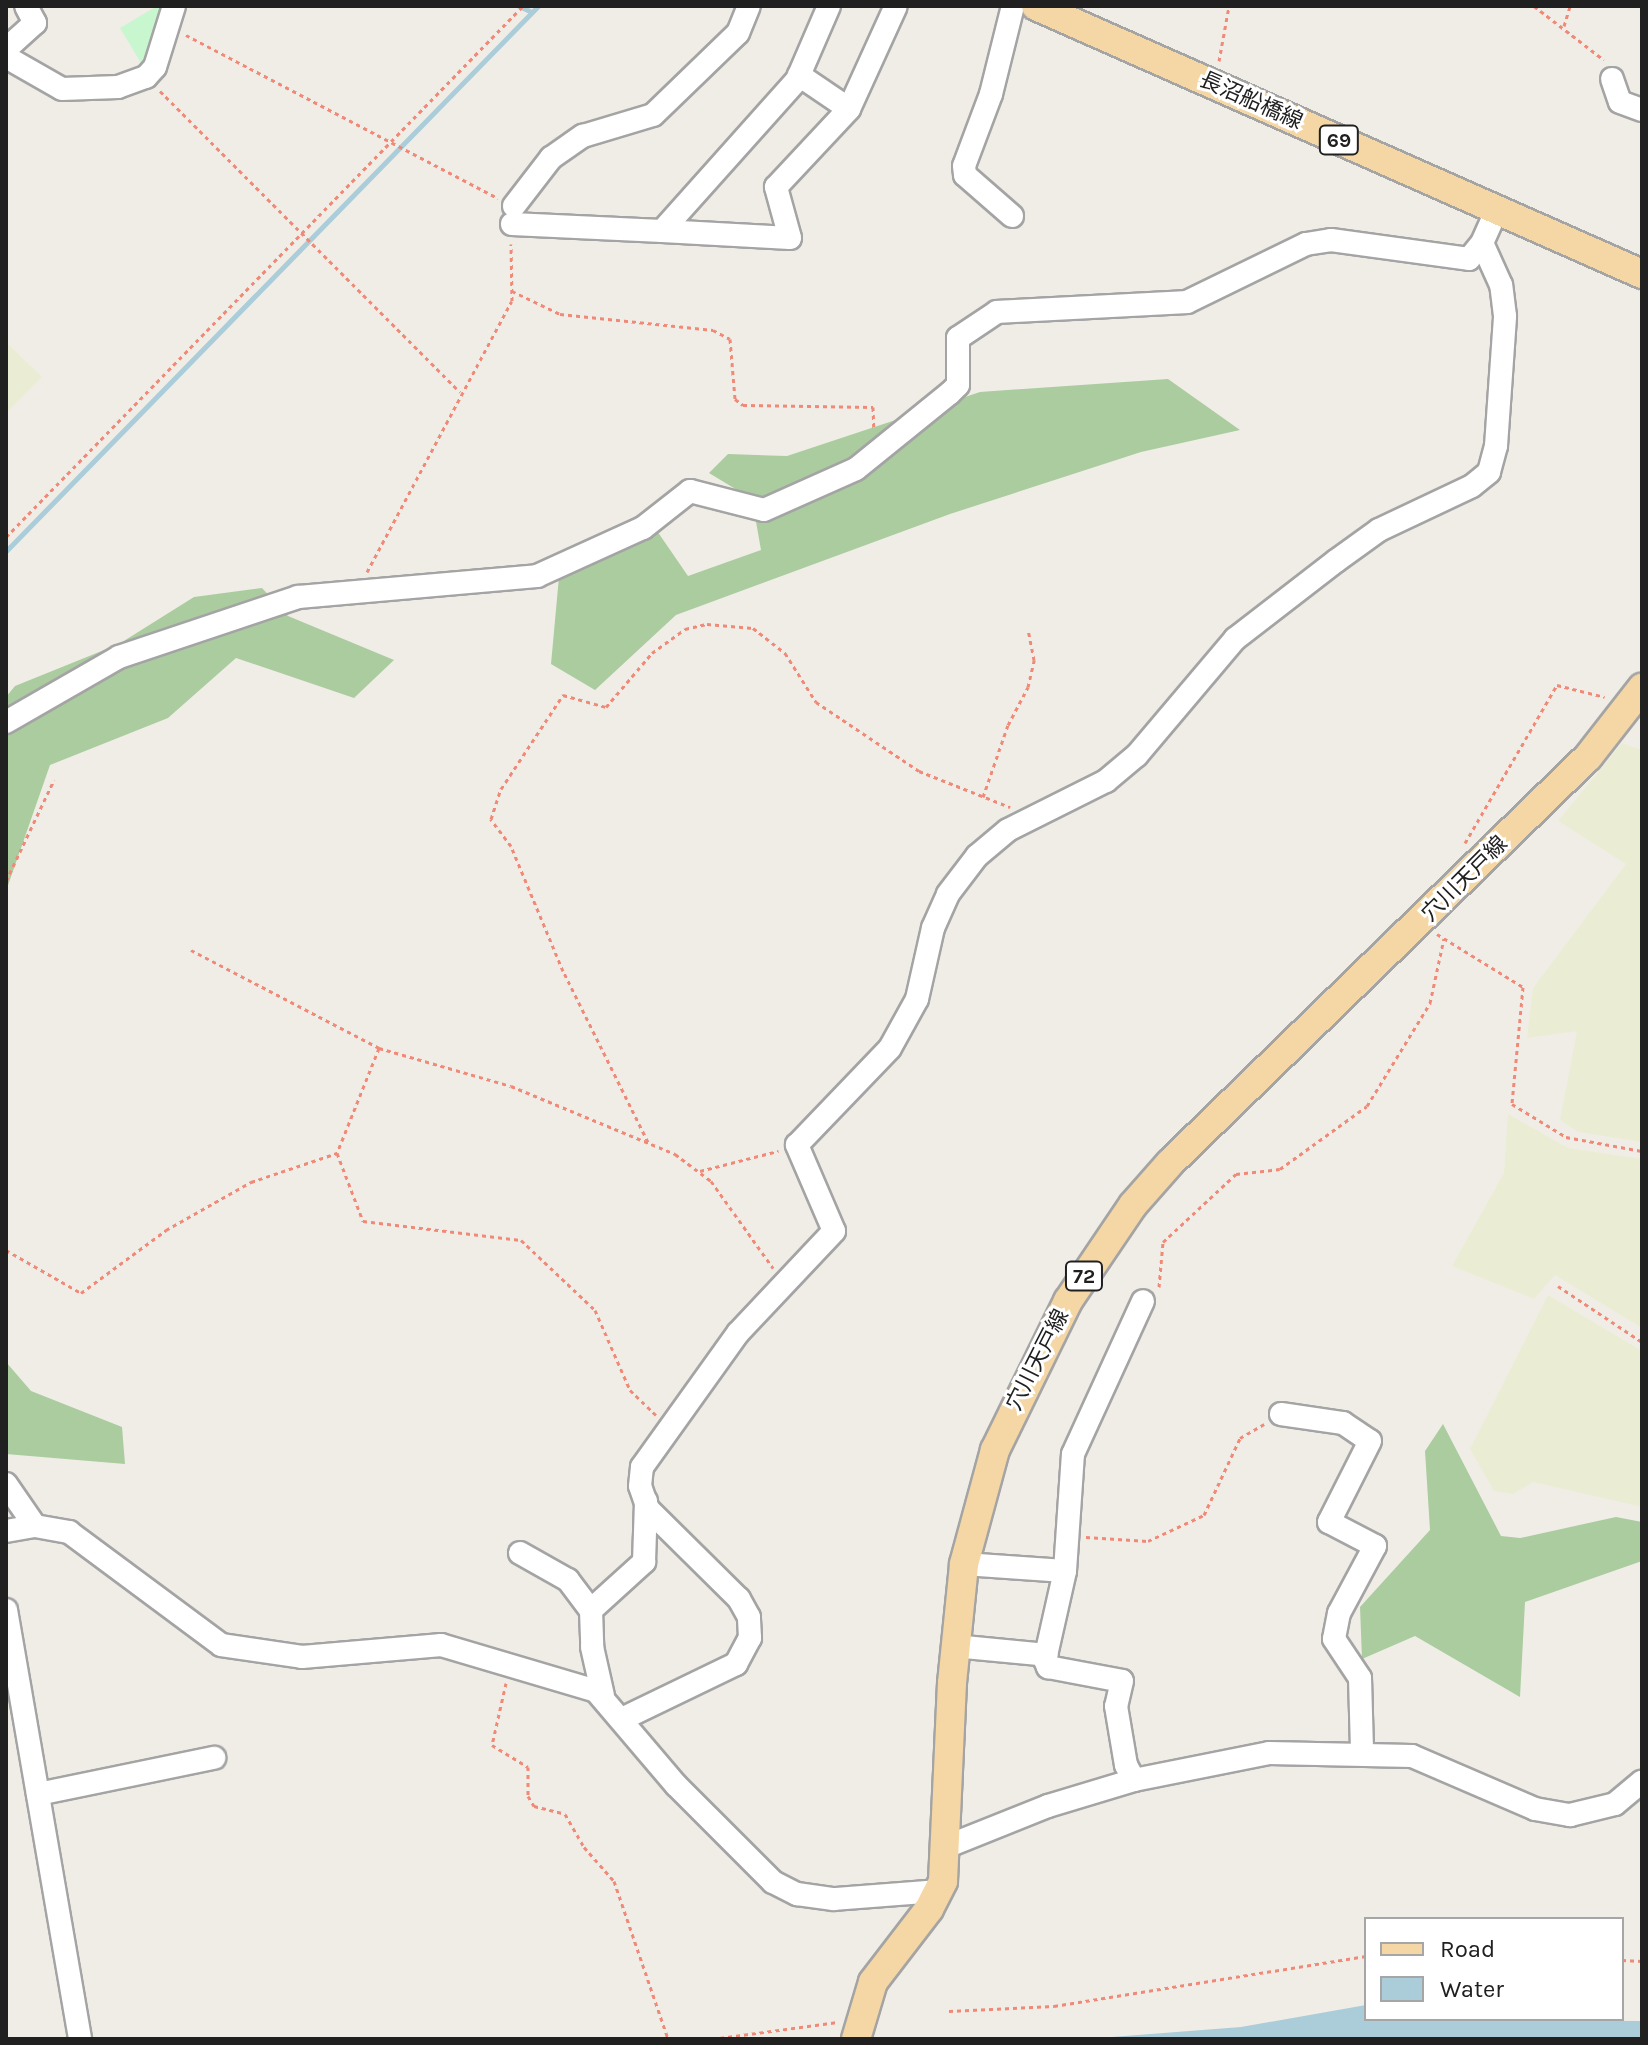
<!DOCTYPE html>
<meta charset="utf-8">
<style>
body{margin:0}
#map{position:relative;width:1648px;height:2045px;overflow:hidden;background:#f0ede7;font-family:Karla,"Noto Sans JP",sans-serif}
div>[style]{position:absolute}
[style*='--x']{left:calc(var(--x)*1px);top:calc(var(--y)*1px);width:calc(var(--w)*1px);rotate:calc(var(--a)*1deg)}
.farmland>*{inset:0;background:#eaedd4}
.forest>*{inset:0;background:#aacc9f}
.park>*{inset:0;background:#c8f6ce}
.water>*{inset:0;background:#abcdda}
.stream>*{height:5px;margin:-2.5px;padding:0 2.5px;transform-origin:2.5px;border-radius:2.5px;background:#abcdda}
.path>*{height:3px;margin-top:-1.5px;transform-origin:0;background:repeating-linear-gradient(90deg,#f08978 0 4px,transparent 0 8px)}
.roads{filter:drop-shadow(2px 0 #a4a4a4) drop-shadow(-2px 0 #a4a4a4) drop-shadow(0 2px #a4a4a4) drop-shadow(0 -2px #a4a4a4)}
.minor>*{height:22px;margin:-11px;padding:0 11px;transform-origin:11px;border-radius:11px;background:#fff}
.major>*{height:28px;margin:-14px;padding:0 14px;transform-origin:14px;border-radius:14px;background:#f5d7a6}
span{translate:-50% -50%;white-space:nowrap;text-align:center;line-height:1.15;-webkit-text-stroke:6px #fff;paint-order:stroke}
.shield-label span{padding:2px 6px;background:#fff;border:2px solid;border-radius:6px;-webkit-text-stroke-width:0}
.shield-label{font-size:20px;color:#202020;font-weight:700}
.street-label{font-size:22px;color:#202020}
.frame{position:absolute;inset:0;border:8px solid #202020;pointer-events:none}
.legend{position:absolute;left:1364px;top:1917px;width:260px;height:104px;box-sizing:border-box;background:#fff;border:2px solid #a6a6a6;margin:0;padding:10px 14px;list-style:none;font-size:24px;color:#202020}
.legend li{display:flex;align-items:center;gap:16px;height:40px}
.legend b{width:40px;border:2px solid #a6a6a6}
</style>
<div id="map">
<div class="farmland">
<div style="clip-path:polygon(6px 342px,42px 377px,6px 413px)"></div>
<div style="clip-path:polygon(1622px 743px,1642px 750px,1642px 1142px,1578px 1132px,1560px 1120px,1577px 1031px,1527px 1038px,1533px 988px,1626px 864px,1558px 821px)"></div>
<div style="clip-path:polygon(1508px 1114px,1568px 1148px,1642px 1159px,1642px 1328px,1555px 1275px,1534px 1299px,1452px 1266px,1504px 1173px)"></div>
<div style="clip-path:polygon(1548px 1295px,1642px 1351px,1642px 1507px,1533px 1482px,1513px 1494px,1494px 1491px,1470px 1449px)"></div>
</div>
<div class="forest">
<div style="clip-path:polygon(1168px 379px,1240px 430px,1141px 452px,950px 514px,676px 615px,595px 690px,551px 664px,561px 555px,644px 512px,688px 576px,761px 550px,752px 499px,709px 473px,728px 454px,787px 456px,980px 392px)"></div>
<div style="clip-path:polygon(262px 588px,288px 616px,394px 660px,354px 698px,236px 658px,168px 718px,50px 765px,6px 891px,6px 697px,15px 686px,119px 644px,194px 597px)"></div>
<div style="clip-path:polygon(6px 1362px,31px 1391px,122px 1427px,125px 1464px,6px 1454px)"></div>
<div style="clip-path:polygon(1443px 1424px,1501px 1536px,1520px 1538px,1616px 1517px,1642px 1522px,1642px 1561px,1525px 1602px,1520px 1697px,1415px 1636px,1362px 1659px,1360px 1607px,1430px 1530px,1425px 1451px)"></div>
</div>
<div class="park">
<div style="clip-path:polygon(157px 6px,166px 6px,144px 68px,120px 28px)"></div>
</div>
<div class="water">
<div style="clip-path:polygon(1366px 2005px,1366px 2019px,1642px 2021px,1642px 2039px,1086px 2039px,1241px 2027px)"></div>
</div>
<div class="stream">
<div style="--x:519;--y:6;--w:14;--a:25"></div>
<div style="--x:6;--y:551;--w:762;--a:-45.69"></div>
</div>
<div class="path">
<div style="--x:1534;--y:6;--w:88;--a:37.6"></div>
<div style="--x:1564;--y:26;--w:21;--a:-73"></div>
<div style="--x:186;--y:35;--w:352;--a:27.6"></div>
<div style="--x:1219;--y:61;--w:56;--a:-79.7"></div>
<div style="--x:160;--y:91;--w:425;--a:45.1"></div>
<div style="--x:512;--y:291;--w:53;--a:25.6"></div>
<div style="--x:560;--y:314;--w:154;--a:6"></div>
<div style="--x:713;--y:330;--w:19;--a:28"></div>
<div style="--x:730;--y:339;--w:60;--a:85.2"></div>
<div style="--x:735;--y:399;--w:10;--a:37"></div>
<div style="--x:743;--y:405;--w:130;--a:0.9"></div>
<div style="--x:873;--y:407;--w:23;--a:88"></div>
<div style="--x:6;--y:537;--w:741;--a:-45.77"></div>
<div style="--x:367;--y:572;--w:307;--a:-61.9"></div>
<div style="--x:512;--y:301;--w:57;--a:-91"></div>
<div style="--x:983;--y:797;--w:76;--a:-70.9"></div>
<div style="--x:1008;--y:725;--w:43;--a:-62.2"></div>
<div style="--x:1028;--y:687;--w:28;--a:-77"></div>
<div style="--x:1034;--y:660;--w:31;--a:-101"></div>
<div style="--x:1465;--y:843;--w:183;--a:-59.8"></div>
<div style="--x:1557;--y:685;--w:49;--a:14"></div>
<div style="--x:6;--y:881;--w:112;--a:-64.6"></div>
<div style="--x:1437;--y:934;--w:101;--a:31.6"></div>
<div style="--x:1523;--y:987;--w:118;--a:95.4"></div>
<div style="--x:1512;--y:1104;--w:63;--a:31.4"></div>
<div style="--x:1566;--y:1137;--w:77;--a:10.4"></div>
<div style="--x:191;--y:950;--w:212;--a:27.5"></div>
<div style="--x:379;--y:1048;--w:137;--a:16.1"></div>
<div style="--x:511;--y:1086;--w:178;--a:22.5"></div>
<div style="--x:675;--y:1154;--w:45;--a:36.9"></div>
<div style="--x:711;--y:1181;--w:107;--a:54.5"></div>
<div style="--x:379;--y:1048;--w:113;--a:111.8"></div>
<div style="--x:337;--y:1153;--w:73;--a:69.1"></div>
<div style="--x:363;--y:1221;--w:159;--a:6.9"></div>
<div style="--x:521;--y:1240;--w:102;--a:43.4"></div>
<div style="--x:595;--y:1310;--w:87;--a:66.4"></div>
<div style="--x:630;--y:1390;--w:36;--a:44"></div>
<div style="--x:648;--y:1142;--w:191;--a:-116.4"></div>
<div style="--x:563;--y:971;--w:135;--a:-112.6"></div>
<div style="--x:511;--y:846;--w:34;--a:-127"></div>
<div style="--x:491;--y:819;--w:32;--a:-72"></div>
<div style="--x:501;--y:789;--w:113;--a:-56.6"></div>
<div style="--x:563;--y:695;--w:45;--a:15.6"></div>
<div style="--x:606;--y:707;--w:71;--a:-49.6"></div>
<div style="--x:652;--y:653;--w:41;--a:-36"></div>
<div style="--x:685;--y:629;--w:23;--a:-13"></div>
<div style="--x:707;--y:624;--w:46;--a:5"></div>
<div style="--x:753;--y:628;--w:41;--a:38"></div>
<div style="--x:785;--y:653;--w:58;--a:57.7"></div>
<div style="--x:816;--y:702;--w:124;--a:33.8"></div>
<div style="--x:919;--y:771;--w:98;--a:21.6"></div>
<div style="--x:700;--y:1171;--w:81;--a:-14.4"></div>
<div style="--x:6;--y:1250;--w:86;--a:29.8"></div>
<div style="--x:81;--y:1293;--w:106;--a:-36.5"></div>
<div style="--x:166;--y:1230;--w:98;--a:-29.5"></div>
<div style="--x:251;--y:1182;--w:91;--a:-18.6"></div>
<div style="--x:1558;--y:1286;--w:101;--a:33.7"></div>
<div style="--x:1159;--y:1287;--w:45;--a:-84.9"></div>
<div style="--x:1163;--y:1242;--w:100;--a:-43"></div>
<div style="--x:1236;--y:1174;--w:44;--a:-6.5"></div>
<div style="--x:1280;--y:1169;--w:107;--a:-35.9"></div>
<div style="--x:1367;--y:1106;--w:121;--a:-58.5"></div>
<div style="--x:1430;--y:1003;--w:66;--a:-77.8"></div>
<div style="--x:1086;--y:1537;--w:62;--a:3.7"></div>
<div style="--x:1148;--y:1541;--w:62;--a:-24.9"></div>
<div style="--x:1204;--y:1515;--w:85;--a:-64.9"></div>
<div style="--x:1240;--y:1438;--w:28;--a:-30"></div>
<div style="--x:506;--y:1683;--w:64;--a:102.7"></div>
<div style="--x:492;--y:1745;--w:42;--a:31.4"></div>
<div style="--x:528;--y:1767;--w:29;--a:90"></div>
<div style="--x:528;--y:1796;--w:12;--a:59"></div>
<div style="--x:534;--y:1806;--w:32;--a:14"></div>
<div style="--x:565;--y:1814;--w:38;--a:60"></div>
<div style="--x:584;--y:1847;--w:45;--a:48.6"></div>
<div style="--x:614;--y:1881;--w:167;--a:71.1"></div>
<div style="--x:1622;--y:1960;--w:20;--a:3"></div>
<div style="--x:949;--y:2011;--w:105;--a:-2.7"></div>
<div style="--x:1054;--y:2006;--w:316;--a:-9.1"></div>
<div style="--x:712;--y:2039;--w:127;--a:-7.7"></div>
</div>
<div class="roads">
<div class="minor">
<div style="--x:6;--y:49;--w:39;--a:-42"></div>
<div style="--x:35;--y:23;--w:19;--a:-118"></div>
<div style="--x:6;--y:57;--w:64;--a:29.7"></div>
<div style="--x:62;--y:89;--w:56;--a:-2"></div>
<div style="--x:118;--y:87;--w:30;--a:-20"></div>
<div style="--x:146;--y:77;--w:13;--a:-48"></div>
<div style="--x:155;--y:67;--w:64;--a:-72.7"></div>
<div style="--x:799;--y:75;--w:60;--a:34.2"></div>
<div style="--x:1612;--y:79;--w:24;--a:71"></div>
<div style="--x:1620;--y:102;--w:23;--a:20"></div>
<div style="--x:514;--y:206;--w:61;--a:-52.4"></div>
<div style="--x:551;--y:158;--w:39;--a:-35"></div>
<div style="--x:583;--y:136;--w:73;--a:-16.7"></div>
<div style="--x:653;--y:115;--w:118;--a:-44"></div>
<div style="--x:738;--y:33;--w:29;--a:-68"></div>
<div style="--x:1012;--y:216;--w:62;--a:-138.9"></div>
<div style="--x:965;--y:175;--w:9;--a:-96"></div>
<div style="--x:964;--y:166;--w:77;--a:-69.4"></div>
<div style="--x:991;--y:94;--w:91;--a:-76"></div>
<div style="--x:512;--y:224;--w:150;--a:2.7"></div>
<div style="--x:662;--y:231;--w:203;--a:-48.2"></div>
<div style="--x:797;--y:80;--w:81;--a:-66.6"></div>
<div style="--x:662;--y:231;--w:128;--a:3.1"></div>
<div style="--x:790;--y:238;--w:53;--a:-105.4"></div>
<div style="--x:776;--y:187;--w:107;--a:-46.9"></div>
<div style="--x:849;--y:109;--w:113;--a:-65.5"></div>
<div style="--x:6;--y:722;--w:130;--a:-29.9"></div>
<div style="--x:119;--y:657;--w:189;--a:-18.5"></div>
<div style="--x:298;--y:597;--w:240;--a:-5"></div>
<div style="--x:537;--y:576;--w:116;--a:-24.4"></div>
<div style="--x:643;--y:528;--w:60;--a:-38.2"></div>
<div style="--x:690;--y:491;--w:76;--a:14.4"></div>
<div style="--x:764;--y:510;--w:101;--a:-24"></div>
<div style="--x:856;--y:469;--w:121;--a:-39"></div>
<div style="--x:950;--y:393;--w:11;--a:-45"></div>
<div style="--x:958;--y:385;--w:47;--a:-90"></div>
<div style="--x:958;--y:338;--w:47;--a:-33.7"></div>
<div style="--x:997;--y:312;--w:190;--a:-3"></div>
<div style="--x:1187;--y:302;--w:132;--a:-26"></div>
<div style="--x:1306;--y:244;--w:25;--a:-9"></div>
<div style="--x:1331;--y:240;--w:139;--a:7.8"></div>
<div style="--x:1469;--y:259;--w:21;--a:-51"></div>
<div style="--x:1281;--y:1414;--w:63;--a:8.3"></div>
<div style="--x:1343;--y:1423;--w:32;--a:34"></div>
<div style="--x:1370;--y:1441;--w:91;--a:116.8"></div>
<div style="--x:1329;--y:1522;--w:52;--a:27.6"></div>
<div style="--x:1375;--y:1546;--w:76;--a:118.2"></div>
<div style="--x:1339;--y:1613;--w:26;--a:101"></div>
<div style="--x:1334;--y:1639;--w:47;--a:56.3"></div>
<div style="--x:1360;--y:1678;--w:73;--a:88.4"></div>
<div style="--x:6;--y:1484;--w:51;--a:55.4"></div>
<div style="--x:6;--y:1531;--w:29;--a:-10"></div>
<div style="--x:35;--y:1526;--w:35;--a:10"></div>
<div style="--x:69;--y:1532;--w:189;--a:36.6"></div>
<div style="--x:221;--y:1645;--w:82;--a:8.4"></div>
<div style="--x:302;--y:1657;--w:140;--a:-4.9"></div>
<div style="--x:441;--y:1645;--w:162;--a:16.5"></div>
<div style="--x:596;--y:1691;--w:123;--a:49.6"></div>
<div style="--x:676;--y:1785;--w:137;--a:45"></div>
<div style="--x:773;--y:1882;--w:27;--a:27"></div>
<div style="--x:797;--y:1894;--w:37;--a:8"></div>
<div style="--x:834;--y:1899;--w:105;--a:-4.4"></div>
<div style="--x:520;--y:1553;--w:55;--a:29.4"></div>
<div style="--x:568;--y:1580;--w:38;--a:53"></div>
<div style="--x:591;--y:1610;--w:37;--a:88"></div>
<div style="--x:592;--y:1647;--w:50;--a:77.3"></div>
<div style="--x:964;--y:1564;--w:101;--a:4"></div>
<div style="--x:1065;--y:1571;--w:91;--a:102.7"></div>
<div style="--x:1045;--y:1660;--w:8;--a:67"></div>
<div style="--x:1048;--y:1667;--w:75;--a:10.7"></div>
<div style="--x:1122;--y:1681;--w:26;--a:103"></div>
<div style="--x:1116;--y:1706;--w:60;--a:80.4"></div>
<div style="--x:1126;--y:1765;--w:17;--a:62"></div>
<div style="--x:1065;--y:1571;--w:117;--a:-86.1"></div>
<div style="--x:1073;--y:1454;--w:168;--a:-65.4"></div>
<div style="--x:6;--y:1610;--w:435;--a:80.2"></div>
<div style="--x:591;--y:1610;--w:72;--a:-42.2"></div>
<div style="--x:644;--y:1562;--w:61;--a:-88.1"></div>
<div style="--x:954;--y:1646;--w:93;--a:5.5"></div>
<div style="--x:622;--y:1719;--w:127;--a:-25.8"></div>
<div style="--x:736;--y:1664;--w:30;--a:-62"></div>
<div style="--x:750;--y:1638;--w:21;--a:-93"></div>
<div style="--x:749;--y:1617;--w:21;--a:-119"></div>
<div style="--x:739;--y:1599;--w:128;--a:-135.3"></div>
<div style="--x:648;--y:1509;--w:24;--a:-109"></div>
<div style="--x:640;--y:1486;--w:19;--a:-84"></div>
<div style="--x:642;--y:1467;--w:165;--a:-54.4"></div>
<div style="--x:738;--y:1333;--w:140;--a:-46.7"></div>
<div style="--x:834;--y:1231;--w:94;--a:-113.3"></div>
<div style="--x:797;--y:1145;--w:134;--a:-46.2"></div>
<div style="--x:890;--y:1048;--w:56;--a:-61.1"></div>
<div style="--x:917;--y:999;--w:73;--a:-77.3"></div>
<div style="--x:933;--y:928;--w:37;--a:-66"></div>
<div style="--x:948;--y:894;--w:48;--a:-52.7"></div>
<div style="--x:977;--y:856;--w:40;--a:-40"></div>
<div style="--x:1008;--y:830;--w:110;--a:-26.6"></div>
<div style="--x:1106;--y:781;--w:40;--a:-40"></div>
<div style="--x:1137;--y:755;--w:152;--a:-49.8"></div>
<div style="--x:1235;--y:639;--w:128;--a:-37.7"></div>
<div style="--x:1336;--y:561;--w:53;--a:-35.8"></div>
<div style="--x:1379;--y:530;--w:103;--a:-25.3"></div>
<div style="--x:1472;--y:486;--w:22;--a:-39"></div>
<div style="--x:1489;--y:472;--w:27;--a:-75"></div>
<div style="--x:1496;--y:446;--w:130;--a:-86"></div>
<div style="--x:1505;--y:316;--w:31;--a:-97"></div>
<div style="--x:1501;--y:285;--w:46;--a:-114.3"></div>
<div style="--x:1482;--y:243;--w:37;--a:-66"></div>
<div style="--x:38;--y:1794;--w:180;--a:-11.6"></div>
<div style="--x:948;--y:1846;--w:108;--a:-21.8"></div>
<div style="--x:1048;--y:1806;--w:90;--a:-16.8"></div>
<div style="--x:1134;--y:1780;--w:138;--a:-11.3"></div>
<div style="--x:1269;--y:1753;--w:143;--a:1.2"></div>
<div style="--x:1412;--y:1756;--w:134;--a:23.3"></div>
<div style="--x:1535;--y:1809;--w:36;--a:10"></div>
<div style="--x:1570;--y:1815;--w:46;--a:-13.7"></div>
<div style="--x:1615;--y:1804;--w:35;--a:-40"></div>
</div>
<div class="major">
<div style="--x:1036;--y:6;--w:663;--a:23.86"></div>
<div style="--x:856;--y:2039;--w:59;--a:-73.4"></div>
<div style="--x:873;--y:1982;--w:92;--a:-52.5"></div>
<div style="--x:929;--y:1909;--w:31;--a:-63"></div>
<div style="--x:943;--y:1881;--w:198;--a:-87.4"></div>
<div style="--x:952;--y:1683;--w:120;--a:-84.2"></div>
<div style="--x:964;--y:1564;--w:118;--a:-74.8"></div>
<div style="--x:995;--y:1450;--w:166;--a:-63.9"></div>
<div style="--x:1068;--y:1301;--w:116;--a:-55.9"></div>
<div style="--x:1133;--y:1205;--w:56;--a:-48.6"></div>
<div style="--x:1170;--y:1163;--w:583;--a:-44.17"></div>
<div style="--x:1588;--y:757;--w:88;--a:-52"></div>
</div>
</div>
<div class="shield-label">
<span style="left:1339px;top:140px">69</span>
<span style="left:1084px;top:1276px">72</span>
</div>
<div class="street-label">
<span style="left:1251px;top:101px;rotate:24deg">長沼船橋線</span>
<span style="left:1465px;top:879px;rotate:-45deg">穴川天戸線</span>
<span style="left:1038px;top:1360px;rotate:-63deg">穴川天戸線</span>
</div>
<div class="frame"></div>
<ul class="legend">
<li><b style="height:10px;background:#f5d7a6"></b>Road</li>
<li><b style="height:22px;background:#abcdda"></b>Water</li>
</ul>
</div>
